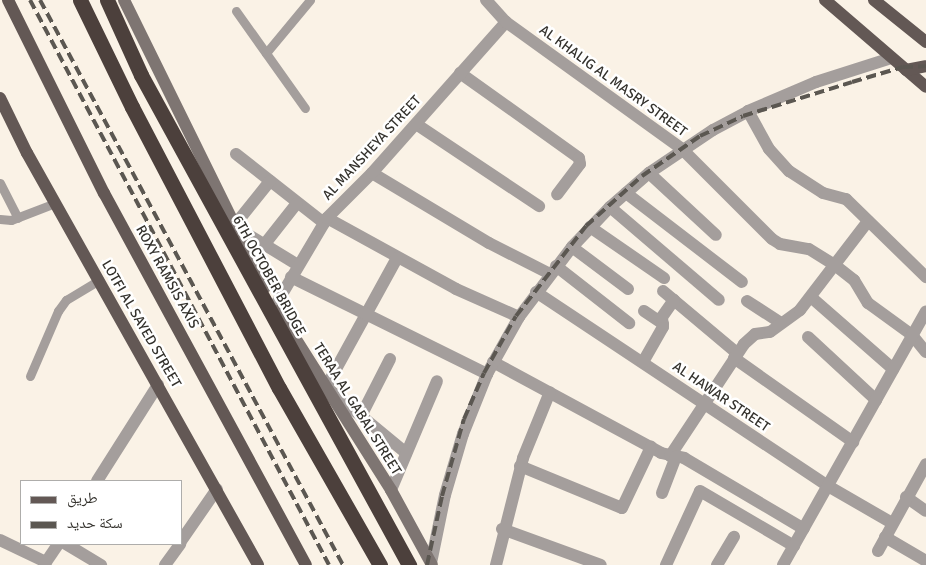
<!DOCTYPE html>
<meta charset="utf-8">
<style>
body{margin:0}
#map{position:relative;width:926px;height:565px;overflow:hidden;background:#faf2e6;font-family:Signika,"Noto Naskh Arabic",sans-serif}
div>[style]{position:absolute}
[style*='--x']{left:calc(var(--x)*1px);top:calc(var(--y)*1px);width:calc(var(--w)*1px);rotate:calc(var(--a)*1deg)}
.service>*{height:9px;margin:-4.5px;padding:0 4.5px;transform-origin:4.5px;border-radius:4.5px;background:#a49e9c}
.minor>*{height:12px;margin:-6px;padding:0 6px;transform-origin:6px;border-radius:6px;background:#a49e9c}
.tertiary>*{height:12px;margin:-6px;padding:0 6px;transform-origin:6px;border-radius:6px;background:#a49e9c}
.secondary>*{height:12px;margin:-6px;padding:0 6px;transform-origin:6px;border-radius:6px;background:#7e7572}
.primary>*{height:12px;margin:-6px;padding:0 6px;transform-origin:6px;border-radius:6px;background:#635855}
.motorway>*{height:15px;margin:-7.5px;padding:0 7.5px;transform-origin:7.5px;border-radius:7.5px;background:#4c403c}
.rail>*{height:4px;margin-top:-2px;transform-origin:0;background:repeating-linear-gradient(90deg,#5b5751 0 10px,transparent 0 15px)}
span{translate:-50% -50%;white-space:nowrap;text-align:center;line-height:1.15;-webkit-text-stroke:5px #fff;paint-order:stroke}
.street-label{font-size:14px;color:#34322d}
.legend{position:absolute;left:20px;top:480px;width:162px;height:65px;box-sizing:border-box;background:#fff;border:1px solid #aeadab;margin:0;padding:6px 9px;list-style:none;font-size:15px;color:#34322d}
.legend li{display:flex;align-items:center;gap:10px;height:25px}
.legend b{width:25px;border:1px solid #aeadab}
</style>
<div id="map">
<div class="service">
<div style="--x:236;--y:11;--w:119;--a:54.6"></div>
<div style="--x:266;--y:53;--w:69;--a:-50.3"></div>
<div style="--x:0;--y:183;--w:39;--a:63"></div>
<div style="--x:0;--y:219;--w:11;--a:5"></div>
<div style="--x:11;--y:220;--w:47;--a:-21.1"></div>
<div style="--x:30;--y:376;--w:71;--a:-66.7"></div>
<div style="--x:58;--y:311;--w:14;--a:-54"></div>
<div style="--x:66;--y:300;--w:39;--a:-31"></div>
</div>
<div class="minor">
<div style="--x:460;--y:73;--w:146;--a:35.5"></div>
<div style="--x:579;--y:158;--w:6;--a:81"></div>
<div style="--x:580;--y:164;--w:38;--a:127"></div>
<div style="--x:748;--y:111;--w:43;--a:61.1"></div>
<div style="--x:769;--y:149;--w:30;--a:48"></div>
<div style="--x:789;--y:171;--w:40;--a:32.9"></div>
<div style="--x:823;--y:193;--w:24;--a:15"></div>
<div style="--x:846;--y:199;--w:112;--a:44.3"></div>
<div style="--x:416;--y:124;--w:148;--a:33.7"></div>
<div style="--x:682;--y:149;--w:127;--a:45"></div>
<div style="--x:772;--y:239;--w:9;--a:32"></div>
<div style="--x:780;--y:244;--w:29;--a:10"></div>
<div style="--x:809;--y:249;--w:32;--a:32"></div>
<div style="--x:836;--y:266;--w:23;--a:38"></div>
<div style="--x:854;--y:280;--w:27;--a:59"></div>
<div style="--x:868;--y:303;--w:54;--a:36"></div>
<div style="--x:912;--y:335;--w:22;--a:51"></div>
<div style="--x:236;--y:154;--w:112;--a:38.1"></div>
<div style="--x:372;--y:173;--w:136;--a:30.9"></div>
<div style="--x:489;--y:243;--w:68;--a:26.9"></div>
<div style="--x:649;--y:173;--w:91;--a:42.8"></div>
<div style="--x:270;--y:181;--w:58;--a:128.7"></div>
<div style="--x:234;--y:226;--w:75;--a:31.4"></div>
<div style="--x:626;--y:193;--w:146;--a:37.5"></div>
<div style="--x:610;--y:207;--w:143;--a:40.5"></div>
<div style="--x:327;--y:218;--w:147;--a:28.8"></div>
<div style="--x:456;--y:289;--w:69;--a:24"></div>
<div style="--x:590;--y:227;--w:90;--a:34.6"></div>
<div style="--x:264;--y:245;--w:53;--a:-51.8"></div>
<div style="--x:572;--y:247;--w:70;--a:36.9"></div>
<div style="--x:397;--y:258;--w:147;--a:118.8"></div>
<div style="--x:326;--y:387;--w:104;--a:39.5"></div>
<div style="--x:556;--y:266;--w:93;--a:38"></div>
<div style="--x:291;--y:277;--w:219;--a:26.3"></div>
<div style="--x:663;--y:291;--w:97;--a:40"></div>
<div style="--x:536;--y:292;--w:351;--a:33.6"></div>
<div style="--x:828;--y:486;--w:74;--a:30"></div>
<div style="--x:812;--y:298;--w:108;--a:41.2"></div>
<div style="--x:747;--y:301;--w:40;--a:32.9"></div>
<div style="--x:275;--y:306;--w:102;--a:-59.4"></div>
<div style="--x:327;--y:218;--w:64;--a:-45"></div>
<div style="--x:372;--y:173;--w:202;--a:-48.4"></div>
<div style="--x:644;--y:311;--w:23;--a:34"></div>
<div style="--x:808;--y:337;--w:93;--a:42.8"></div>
<div style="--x:734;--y:358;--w:146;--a:35.2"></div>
<div style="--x:493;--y:362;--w:191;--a:28.4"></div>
<div style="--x:661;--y:453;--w:24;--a:12"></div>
<div style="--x:684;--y:458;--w:139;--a:30.6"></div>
<div style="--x:643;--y:362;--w:40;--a:-60.3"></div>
<div style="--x:663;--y:327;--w:10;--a:-96"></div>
<div style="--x:662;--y:317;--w:21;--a:-55"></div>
<div style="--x:361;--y:416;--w:64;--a:-63"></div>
<div style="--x:670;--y:456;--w:134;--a:-56.5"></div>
<div style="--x:744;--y:344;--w:15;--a:-42"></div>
<div style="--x:755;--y:334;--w:15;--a:-8"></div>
<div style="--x:770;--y:332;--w:37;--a:-36"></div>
<div style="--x:800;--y:310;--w:112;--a:-52.6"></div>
<div style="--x:520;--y:466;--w:110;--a:22.4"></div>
<div style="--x:622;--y:508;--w:68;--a:-64.6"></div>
<div style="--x:97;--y:481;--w:114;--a:-57.6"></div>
<div style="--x:391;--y:490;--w:118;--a:-67.1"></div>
<div style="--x:662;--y:493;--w:39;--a:-69"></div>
<div style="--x:906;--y:497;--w:24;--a:35"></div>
<div style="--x:502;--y:529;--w:105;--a:20"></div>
<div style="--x:885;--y:537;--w:48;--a:30.3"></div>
<div style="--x:0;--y:540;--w:51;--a:25.6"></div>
<div style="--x:181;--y:541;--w:63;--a:-55.3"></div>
<div style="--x:66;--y:544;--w:41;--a:31"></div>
<div style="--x:878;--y:551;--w:99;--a:-61.1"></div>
<div style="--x:44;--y:565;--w:25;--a:-56"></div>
<div style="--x:165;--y:565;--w:26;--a:-54"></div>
<div style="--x:496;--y:565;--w:110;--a:-75.8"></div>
<div style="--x:523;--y:458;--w:71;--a:-67.8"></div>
<div style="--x:666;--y:565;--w:81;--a:-65.3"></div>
<div style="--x:700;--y:491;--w:109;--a:30.3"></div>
<div style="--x:717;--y:565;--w:33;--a:-59"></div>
<div style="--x:783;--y:565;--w:291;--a:-60.6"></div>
</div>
<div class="tertiary">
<div style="--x:486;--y:0;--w:30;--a:48"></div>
<div style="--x:506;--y:22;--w:217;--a:35.8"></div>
<div style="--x:431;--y:563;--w:69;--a:-78.4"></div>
<div style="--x:445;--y:495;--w:64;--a:-73.6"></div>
<div style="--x:463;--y:434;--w:65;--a:-68.2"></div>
<div style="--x:487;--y:374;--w:65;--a:-60.7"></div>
<div style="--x:519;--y:317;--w:88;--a:-52.9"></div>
<div style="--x:572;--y:247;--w:55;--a:-46.5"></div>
<div style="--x:610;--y:207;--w:52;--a:-41.1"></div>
<div style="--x:649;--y:173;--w:77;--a:-33.9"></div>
<div style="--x:713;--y:130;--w:40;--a:-28"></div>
<div style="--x:748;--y:111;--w:74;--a:-23.1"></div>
<div style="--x:816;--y:82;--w:79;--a:-17.7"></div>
</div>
<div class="secondary">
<div style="--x:124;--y:0;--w:320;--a:63.8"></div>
<div style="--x:278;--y:311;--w:212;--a:57.7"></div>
<div style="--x:391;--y:490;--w:85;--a:61.3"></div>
</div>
<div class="primary">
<div style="--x:8;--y:0;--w:216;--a:63.6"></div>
<div style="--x:104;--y:193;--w:423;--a:61.5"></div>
<div style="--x:825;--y:0;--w:133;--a:40.7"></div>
<div style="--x:874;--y:0;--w:67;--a:38.9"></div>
<div style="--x:906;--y:70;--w:20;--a:-11"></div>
<div style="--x:0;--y:98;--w:61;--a:63.9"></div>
<div style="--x:27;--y:153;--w:472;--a:60.7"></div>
</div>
<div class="motorway">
<div style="--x:80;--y:0;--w:119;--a:64.1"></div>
<div style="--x:132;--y:107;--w:317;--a:62.4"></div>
<div style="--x:279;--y:388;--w:204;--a:60.3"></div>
<div style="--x:107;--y:0;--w:82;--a:65.6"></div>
<div style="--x:141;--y:75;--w:559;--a:61.32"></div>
</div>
<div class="rail">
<div style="--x:30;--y:0;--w:639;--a:62.11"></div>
<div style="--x:40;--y:0;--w:641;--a:61.8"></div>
<div style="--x:427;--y:565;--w:71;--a:-77.7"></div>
<div style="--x:442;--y:496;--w:80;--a:-74.1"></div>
<div style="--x:464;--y:419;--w:50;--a:-66.5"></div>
<div style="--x:484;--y:373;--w:65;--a:-60.7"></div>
<div style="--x:516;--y:316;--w:114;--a:-52.1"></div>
<div style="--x:586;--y:226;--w:75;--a:-41.8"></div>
<div style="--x:642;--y:176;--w:70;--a:-34.6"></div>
<div style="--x:700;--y:136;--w:47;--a:-24.9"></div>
<div style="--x:743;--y:116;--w:114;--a:-17.3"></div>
<div style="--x:852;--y:82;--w:53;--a:-16.4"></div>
<div style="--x:903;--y:67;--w:23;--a:-2"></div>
</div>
<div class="street-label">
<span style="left:613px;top:81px;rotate:36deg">AL KHALIG AL MASRY STREET</span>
<span style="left:372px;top:148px;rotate:-47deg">AL MANSHEYA STREET</span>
<span style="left:269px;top:276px;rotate:61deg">6TH OCTOBER BRIDGE</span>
<span style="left:167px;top:277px;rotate:61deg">ROXY RAMSIS AXIS</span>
<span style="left:141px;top:324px;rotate:60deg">LOTFI AL SAYED STREET</span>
<span style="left:721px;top:397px;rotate:34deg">AL HAWAR STREET</span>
<span style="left:357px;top:409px;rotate:58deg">TERAA AL GABAL STREET</span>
</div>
<ul class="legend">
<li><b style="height:6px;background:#635855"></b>طريق</li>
<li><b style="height:6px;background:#5b5751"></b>سكة حديد</li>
</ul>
</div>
